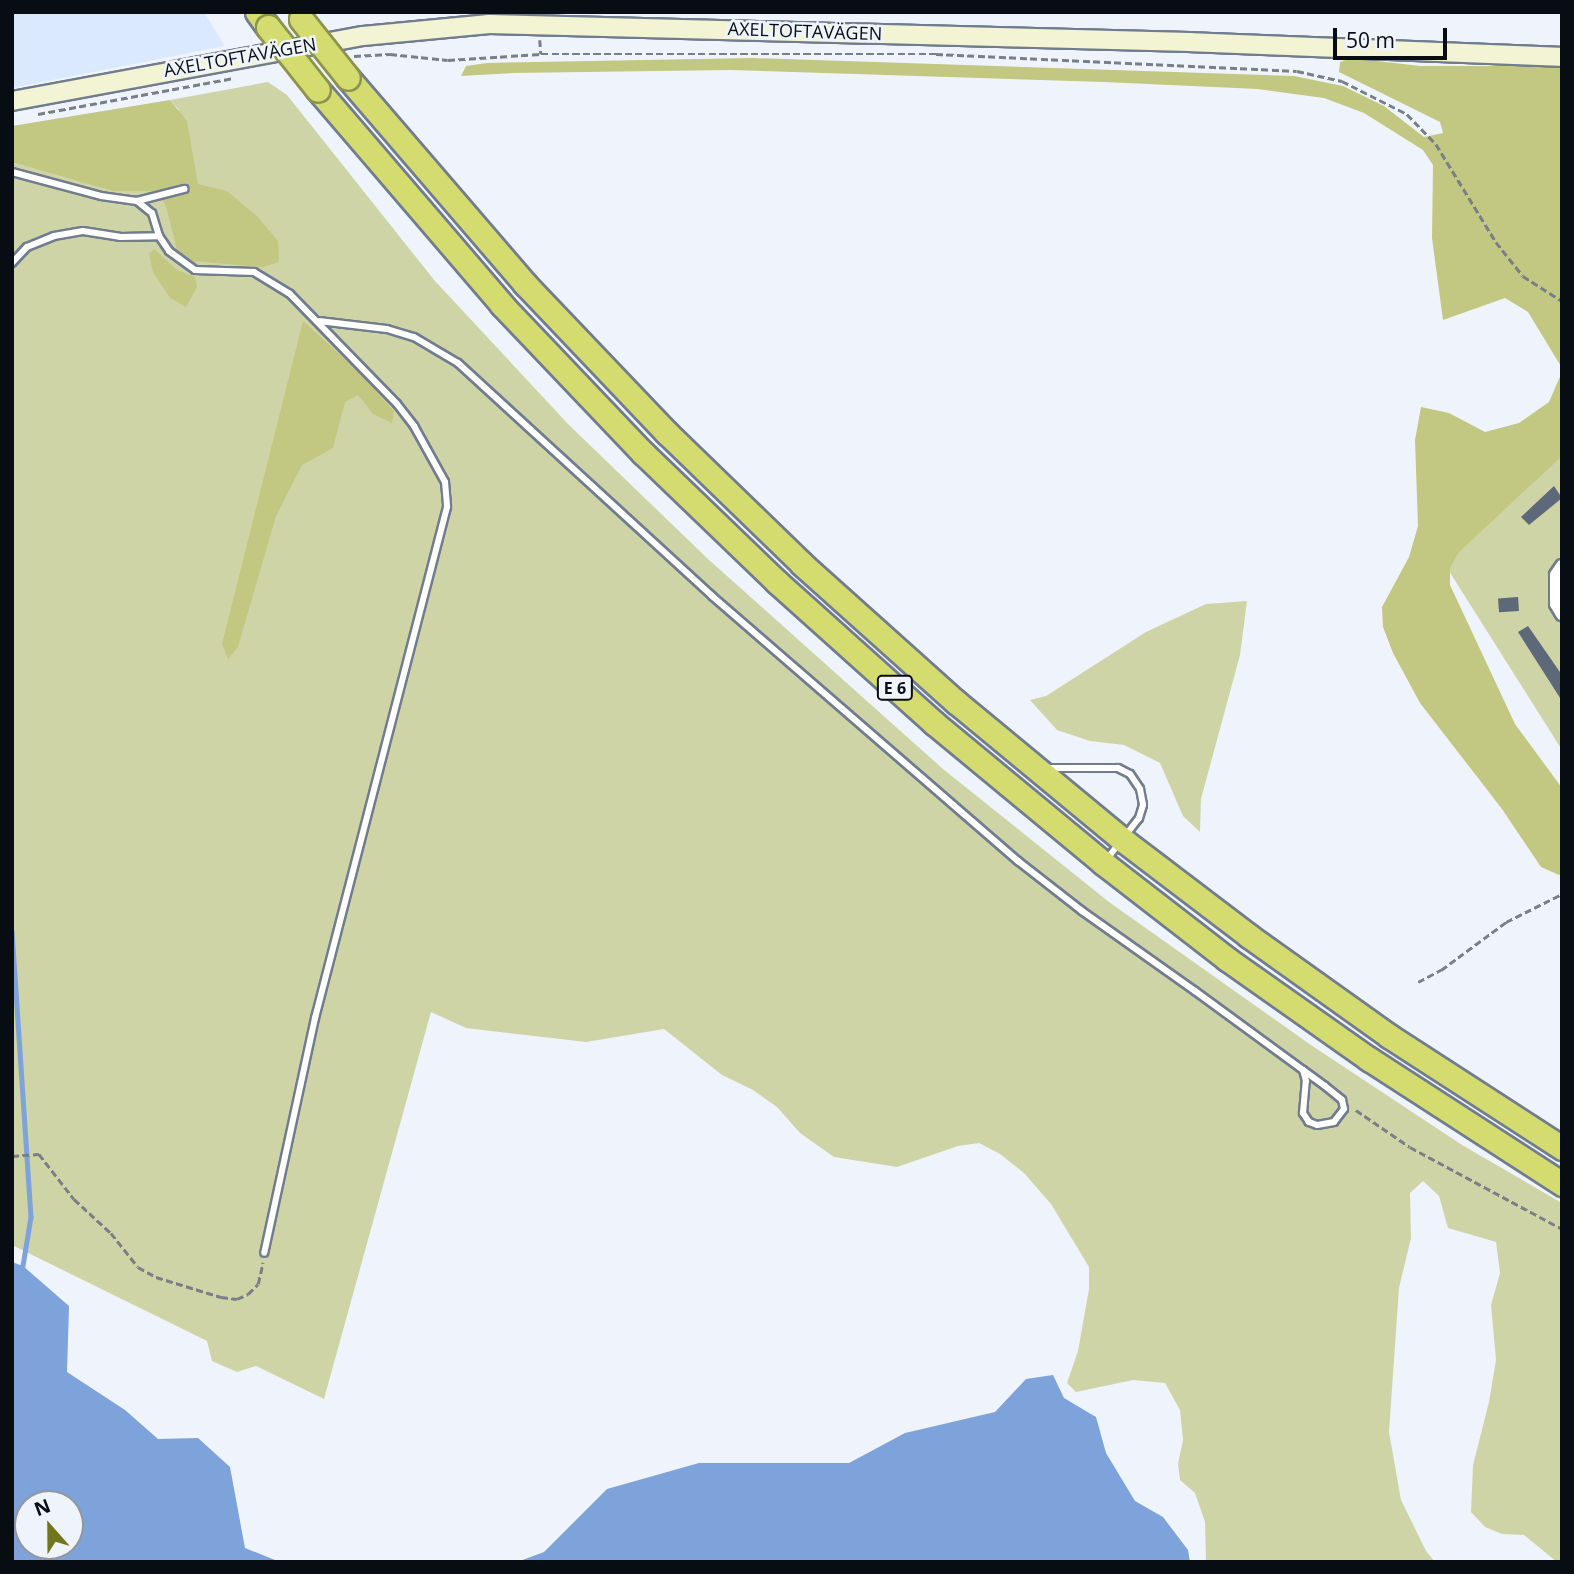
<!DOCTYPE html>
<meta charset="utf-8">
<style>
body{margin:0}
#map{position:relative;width:1574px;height:1574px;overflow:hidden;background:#eff4fc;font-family:"Open Sans",sans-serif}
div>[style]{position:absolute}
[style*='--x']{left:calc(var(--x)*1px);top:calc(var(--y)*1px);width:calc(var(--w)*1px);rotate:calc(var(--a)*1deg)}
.built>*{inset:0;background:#dbe9fe}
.green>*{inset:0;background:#cfd4a7}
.forest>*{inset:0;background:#c2c781}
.water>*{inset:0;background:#7ea2da}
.stream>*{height:4.5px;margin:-2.25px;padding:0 2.25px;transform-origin:2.25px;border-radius:2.25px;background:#7ea2da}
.building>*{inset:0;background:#5d6879;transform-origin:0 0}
.path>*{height:2.5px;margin-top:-1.25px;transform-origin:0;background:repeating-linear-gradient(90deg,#7a7e86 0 7px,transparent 0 10.5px)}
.roads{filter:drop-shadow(2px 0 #717c8e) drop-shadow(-2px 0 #717c8e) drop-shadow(0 2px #717c8e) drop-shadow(0 -2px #717c8e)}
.lane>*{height:6px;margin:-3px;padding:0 3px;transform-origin:3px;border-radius:3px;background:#fff}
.street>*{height:12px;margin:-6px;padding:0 6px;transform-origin:6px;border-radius:6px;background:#fff}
.secondary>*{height:18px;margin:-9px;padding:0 9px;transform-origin:9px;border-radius:9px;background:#f2f4d4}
.highway>*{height:23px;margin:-11.5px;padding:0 11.5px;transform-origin:11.5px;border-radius:11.5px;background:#d4db6f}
.bridges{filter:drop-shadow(2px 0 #8d934f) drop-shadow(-2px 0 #8d934f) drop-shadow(0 2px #8d934f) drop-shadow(0 -2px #8d934f)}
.highway-bridge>*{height:23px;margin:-11.5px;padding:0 11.5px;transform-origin:11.5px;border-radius:11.5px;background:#d4db6f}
span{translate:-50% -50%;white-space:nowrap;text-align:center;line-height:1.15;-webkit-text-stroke:5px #eff4fc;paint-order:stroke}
.shield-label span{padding:2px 5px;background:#eff4fc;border:2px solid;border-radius:5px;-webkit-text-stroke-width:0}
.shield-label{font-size:16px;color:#080c13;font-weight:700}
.street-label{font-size:18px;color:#080c13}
.frame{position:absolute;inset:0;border:14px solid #080c13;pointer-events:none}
.north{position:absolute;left:14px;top:1490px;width:70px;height:70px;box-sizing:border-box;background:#eff4fc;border:2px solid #93979f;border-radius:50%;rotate:339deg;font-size:19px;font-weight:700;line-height:28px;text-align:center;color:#080c13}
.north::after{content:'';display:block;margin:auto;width:24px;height:32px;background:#71751c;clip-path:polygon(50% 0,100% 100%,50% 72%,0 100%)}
.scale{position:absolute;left:1333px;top:28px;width:114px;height:32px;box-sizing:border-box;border:4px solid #080c13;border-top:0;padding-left:9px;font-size:21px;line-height:24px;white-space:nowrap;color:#080c13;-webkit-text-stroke:5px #eff4fc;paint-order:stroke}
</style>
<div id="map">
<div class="built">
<div style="clip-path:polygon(12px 12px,204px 12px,225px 46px,12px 88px)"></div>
</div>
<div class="green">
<div style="clip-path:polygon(268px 82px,287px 95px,435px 281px,569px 425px,708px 559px,943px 769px,1109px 902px,1311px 1045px,1462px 1145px,1562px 1203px,1562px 1562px,1557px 1562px,1524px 1535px,1502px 1534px,1485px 1527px,1471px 1512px,1473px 1465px,1489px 1402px,1496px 1360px,1491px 1305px,1500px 1273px,1496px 1242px,1448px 1228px,1439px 1196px,1423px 1181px,1410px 1193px,1411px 1238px,1399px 1288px,1389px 1432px,1401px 1500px,1426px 1551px,1435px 1562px,1206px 1562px,1205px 1522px,1195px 1493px,1180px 1480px,1178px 1464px,1183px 1440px,1180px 1410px,1165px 1383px,1133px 1380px,1076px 1392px,1067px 1383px,1078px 1351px,1089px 1289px,1089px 1267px,1051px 1204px,1024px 1173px,1000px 1154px,979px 1143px,958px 1146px,897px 1167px,834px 1157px,800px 1133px,777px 1107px,753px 1090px,722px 1075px,664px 1029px,586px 1042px,466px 1028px,431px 1012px,324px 1399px,256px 1366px,237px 1372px,212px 1361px,207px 1341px,12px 1245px,12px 138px,179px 110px,170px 100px)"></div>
<div style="clip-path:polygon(1562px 455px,1562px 750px,1442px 560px)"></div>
<div style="clip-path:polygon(1247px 601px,1240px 655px,1201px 799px,1200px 832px,1183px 816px,1160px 763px,1124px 745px,1090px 741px,1057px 730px,1030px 700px,1046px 696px,1146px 632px,1206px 604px)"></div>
</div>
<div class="forest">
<div style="clip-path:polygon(752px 58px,1294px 76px,1343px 86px,1384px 106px,1424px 137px,1443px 133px,1440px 122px,1339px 72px,1340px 62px,1351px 58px,1420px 66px,1562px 66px,1562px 368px,1528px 312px,1505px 298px,1443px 320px,1432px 238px,1433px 165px,1423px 150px,1364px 113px,1324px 98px,1258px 89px,1104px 82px,730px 70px,514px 73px,461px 76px,466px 66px,487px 63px)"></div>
<div style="clip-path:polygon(170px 100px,187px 121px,198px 184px,227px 191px,258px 217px,278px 241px,279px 262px,262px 267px,193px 261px,177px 250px,166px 206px,157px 191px,113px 191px,12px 162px,12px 126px)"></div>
<div style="clip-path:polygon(154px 249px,177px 270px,195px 277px,197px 287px,186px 307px,170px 298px,153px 272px,149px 254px)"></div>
<div style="clip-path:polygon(303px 321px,354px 367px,394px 411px,392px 423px,373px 414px,358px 395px,345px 402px,333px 448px,302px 465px,276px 516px,238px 647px,228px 659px,222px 644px)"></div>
<div style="clip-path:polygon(1562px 372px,1562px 456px,1459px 552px,1450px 568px,1450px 585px,1515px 724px,1562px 788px,1562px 874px,1559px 875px,1541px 867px,1502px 809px,1420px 703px,1393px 653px,1383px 627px,1382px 607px,1409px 557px,1418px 526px,1415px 440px,1421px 407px,1449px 413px,1485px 432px,1519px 423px,1549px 402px)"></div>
</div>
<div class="water">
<div style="clip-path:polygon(evenodd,12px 1262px,23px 1266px,69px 1306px,67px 1372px,125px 1410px,158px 1439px,198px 1438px,230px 1467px,245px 1548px,280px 1562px,12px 1562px,12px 1262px,28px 1504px,70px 1504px,70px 1546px,28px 1546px,28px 1504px)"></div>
<div style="clip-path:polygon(1053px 1375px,1064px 1398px,1096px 1417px,1106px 1453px,1135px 1501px,1163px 1517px,1188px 1550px,1190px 1562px,517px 1562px,544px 1552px,607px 1489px,699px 1463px,849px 1463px,905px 1433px,995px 1412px,1026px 1379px)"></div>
</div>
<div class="stream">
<div style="--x:12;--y:931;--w:287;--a:86.2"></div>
<div style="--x:31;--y:1217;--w:50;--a:99.3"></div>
</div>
<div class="building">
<div style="clip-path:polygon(1554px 486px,1562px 498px,1529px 525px,1521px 517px)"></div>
<div style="left:1518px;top:597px;width:14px;height:20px;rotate:86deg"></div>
<div style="clip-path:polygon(1528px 626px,1562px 675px,1562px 701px,1518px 632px)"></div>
</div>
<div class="path">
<div style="--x:540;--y:40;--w:14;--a:86"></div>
<div style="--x:354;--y:56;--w:36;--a:-3"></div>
<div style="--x:390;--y:54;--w:58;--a:5.9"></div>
<div style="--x:448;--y:60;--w:93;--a:-3.7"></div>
<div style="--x:541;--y:54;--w:395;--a:0"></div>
<div style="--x:936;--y:54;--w:361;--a:2.7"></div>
<div style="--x:1297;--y:71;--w:46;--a:12.5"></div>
<div style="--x:1342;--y:81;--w:73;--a:26.9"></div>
<div style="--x:1407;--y:114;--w:42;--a:46"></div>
<div style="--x:1436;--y:144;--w:115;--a:58.5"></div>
<div style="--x:1496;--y:242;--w:43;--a:51.5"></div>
<div style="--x:1523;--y:276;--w:46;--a:32.7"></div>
<div style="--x:38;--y:114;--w:199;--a:-10.4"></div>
<div style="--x:1418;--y:982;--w:26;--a:-28"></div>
<div style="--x:1441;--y:970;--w:81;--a:-36.4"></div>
<div style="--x:1506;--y:922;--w:63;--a:-26.6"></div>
<div style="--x:1356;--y:1110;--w:65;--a:34.4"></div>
<div style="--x:1410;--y:1147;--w:173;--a:28.3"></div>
<div style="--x:12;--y:1156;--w:27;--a:-4"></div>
<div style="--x:39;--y:1154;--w:57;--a:52.1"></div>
<div style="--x:74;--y:1199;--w:50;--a:42.6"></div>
<div style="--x:111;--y:1233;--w:43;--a:51.5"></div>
<div style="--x:138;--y:1267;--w:21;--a:29"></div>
<div style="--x:156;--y:1277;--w:68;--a:17.1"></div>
<div style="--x:221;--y:1297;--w:16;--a:7"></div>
<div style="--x:237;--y:1299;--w:12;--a:-24"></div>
<div style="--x:248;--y:1294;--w:14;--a:-45"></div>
<div style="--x:258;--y:1284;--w:22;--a:-77"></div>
</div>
<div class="roads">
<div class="lane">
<div style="--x:12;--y:172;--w:92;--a:15.1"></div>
<div style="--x:101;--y:196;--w:36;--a:8"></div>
<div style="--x:137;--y:201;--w:19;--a:39"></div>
<div style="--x:152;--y:213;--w:24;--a:73"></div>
<div style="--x:159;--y:236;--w:18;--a:56"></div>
<div style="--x:169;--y:251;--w:32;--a:36"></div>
<div style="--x:195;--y:270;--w:59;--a:1.9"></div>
<div style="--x:254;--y:272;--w:42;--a:31.4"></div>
<div style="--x:290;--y:294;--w:153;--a:45.8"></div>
<div style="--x:397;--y:404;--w:28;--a:52"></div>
<div style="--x:414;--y:426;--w:64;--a:61"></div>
<div style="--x:445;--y:482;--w:25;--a:85"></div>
<div style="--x:447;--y:507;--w:528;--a:104.48"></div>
<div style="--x:315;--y:1018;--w:240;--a:102.2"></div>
<div style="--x:137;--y:201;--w:49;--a:-14.3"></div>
<div style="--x:12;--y:263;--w:22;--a:-47"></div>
<div style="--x:27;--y:247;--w:29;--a:-22"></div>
<div style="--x:54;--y:236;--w:29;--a:-10"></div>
<div style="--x:83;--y:231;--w:37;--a:9"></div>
<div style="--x:120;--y:237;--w:39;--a:-1"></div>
<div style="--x:319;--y:321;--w:68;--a:6.7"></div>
<div style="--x:387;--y:329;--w:28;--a:17"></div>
<div style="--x:414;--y:337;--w:51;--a:30.6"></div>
<div style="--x:458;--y:363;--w:345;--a:42.5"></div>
<div style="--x:712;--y:596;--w:405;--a:40.9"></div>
<div style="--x:1018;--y:861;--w:81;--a:38"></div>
<div style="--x:1082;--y:911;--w:138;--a:35.3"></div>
<div style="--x:1195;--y:991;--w:134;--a:36.2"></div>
<div style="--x:1303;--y:1070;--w:27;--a:36"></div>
<div style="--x:1325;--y:1086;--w:22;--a:39"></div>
<div style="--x:1342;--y:1100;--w:9;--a:77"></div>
<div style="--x:1344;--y:1109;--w:16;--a:128"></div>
<div style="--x:1334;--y:1122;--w:17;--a:170"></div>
<div style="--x:1317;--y:1125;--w:9;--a:-159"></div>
<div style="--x:1309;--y:1122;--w:11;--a:-124"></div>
<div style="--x:1303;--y:1113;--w:32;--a:-85"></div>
<div style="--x:1306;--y:1081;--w:11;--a:-105"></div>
<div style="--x:1047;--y:768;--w:71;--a:0"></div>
<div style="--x:1118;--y:768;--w:13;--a:27"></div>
<div style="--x:1130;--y:774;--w:18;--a:56"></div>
<div style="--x:1140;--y:789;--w:16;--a:79"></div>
<div style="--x:1143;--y:805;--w:14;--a:107"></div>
<div style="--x:1139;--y:818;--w:52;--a:128"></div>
</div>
<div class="street">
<div style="--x:1562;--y:566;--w:11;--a:124"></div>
<div style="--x:1556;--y:575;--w:29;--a:90"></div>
<div style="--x:1556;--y:604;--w:12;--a:59"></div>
</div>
<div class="secondary">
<div style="--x:12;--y:101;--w:357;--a:-10.5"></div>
<div style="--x:363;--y:36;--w:127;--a:-5.4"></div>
<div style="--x:489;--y:24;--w:701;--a:1.47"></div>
<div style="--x:1190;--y:42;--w:372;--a:2.3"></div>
</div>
<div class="highway">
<div style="--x:257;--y:12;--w:19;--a:54"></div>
<div style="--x:348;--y:78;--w:272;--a:49.3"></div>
<div style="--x:525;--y:284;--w:206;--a:46.4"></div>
<div style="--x:667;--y:433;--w:188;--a:44.1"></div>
<div style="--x:802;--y:564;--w:207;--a:41.9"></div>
<div style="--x:956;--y:702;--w:217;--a:39.6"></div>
<div style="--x:1123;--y:840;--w:158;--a:37.3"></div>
<div style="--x:1249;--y:936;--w:172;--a:35.5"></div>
<div style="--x:1389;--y:1036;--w:206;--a:32.9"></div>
<div style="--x:318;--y:90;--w:283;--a:49.4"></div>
<div style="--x:502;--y:305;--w:204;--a:46.4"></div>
<div style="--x:643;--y:453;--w:186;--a:43.9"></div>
<div style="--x:777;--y:582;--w:211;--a:41.9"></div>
<div style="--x:934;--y:723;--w:219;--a:39.6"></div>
<div style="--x:1103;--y:863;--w:157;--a:37.7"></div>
<div style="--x:1227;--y:959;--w:174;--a:35.2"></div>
<div style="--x:1369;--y:1059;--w:230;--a:32.9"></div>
</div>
</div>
<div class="bridges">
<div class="highway-bridge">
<div style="--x:301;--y:19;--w:75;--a:51.5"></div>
<div style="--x:268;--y:27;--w:80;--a:51.6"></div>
</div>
</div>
<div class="shield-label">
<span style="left:895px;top:688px">E 6</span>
</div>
<div class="street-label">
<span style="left:805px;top:31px;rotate:2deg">AXELTOFTAVÄGEN</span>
<span style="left:240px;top:57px;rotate:-10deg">AXELTOFTAVÄGEN</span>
</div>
<div class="frame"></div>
<div class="north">N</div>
<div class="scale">50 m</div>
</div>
